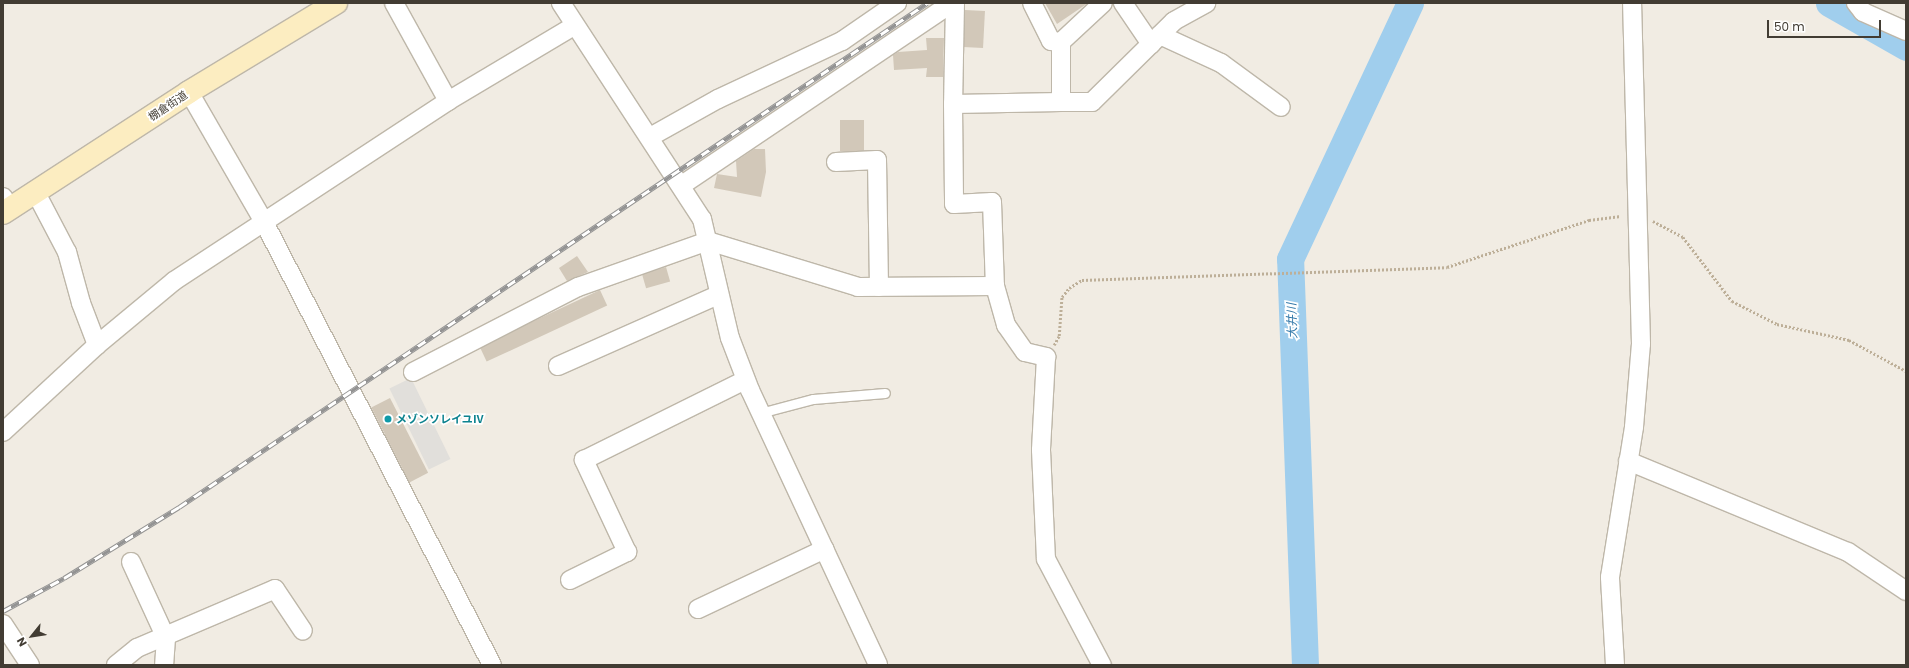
<!DOCTYPE html>
<meta charset="utf-8">
<style>
body{margin:0}
#map{position:relative;width:1909px;height:668px;overflow:hidden;background:#f1ece3;font-family:Poppins,"Noto Sans JP",sans-serif}
div>[style]{position:absolute}
[style*='--x']{left:calc(var(--x)*1px);top:calc(var(--y)*1px);width:calc(var(--w)*1px);rotate:calc(var(--a)*1deg)}
.parking>*{inset:0;background:#e1dfdb;transform-origin:0 0}
.river>*{height:27px;margin:-13.5px;padding:0 13.5px;transform-origin:13.5px;border-radius:13.5px;background:#a0ceed}
.building>*{inset:0;background:#d2c8b9;transform-origin:0 0}
.path>*{height:2.5px;margin-top:-1.25px;transform-origin:0;background:repeating-linear-gradient(90deg,#bdaf98 0 2px,transparent 0 4px)}
.roads{filter:drop-shadow(1px 0 #beb7a9) drop-shadow(-1px 0 #beb7a9) drop-shadow(0 1px #beb7a9) drop-shadow(0 -1px #beb7a9)}
.lane>*{height:9px;margin:-4.5px;padding:0 4.5px;transform-origin:4.5px;border-radius:4.5px;background:#fff}
.street>*{height:18px;margin:-9px;padding:0 9px;transform-origin:9px;border-radius:9px;background:#fff}
.secondary>*{height:22px;margin:-11px;padding:0 11px;transform-origin:11px;border-radius:11px;background:#fcedc1}
.rail>*{height:4.5px;margin-top:-2.25px;transform-origin:0;background:repeating-linear-gradient(90deg,#fff 0 9px,#939393 0 18px);box-sizing:border-box;border-block:1px solid #939393}
.dots>*{width:11px;height:11px;translate:-50% -50%;box-sizing:border-box;border:2px solid #fff;border-radius:50%}
span{translate:-50% -50%;white-space:nowrap;text-align:center;line-height:1.15;-webkit-text-stroke:3.5px #fff;paint-order:stroke}
.street-label{font-size:11px;color:#423c33}
.culture-label{font-size:11px;color:#0d838f;font-weight:700}
.left{translate:0 -50%;text-align:left}
.water-label{font-size:12px;color:#3278a9;font-style:italic}
.frame{position:absolute;inset:0;border:4px solid #423c33;pointer-events:none}
.north{position:absolute;left:12px;top:616px;width:40px;height:40px;-webkit-text-stroke:3px #fff;paint-order:stroke;rotate:240deg;font-size:11px;font-weight:700;line-height:16px;text-align:center;color:#423c33}
.north::after{content:'';display:block;margin:auto;width:14px;height:18px;background:#423c33;clip-path:polygon(50% 0,100% 100%,50% 72%,0 100%)}
.scale{position:absolute;left:1767px;top:20px;width:114px;height:18px;box-sizing:border-box;border:2px solid #423c33;border-top:0;padding-left:5px;font-size:12px;line-height:14px;white-space:nowrap;color:#423c33;-webkit-text-stroke:3px #fff;paint-order:stroke}
</style>
<div id="map">
<div class="parking">
<div style="left:411px;top:378px;width:90px;height:24px;rotate:64deg"></div>
</div>
<div class="river">
<div style="--x:1829;--y:3;--w:89;--a:29.7"></div>
<div style="--x:1305;--y:665;--w:406;--a:-92.1"></div>
<div style="--x:1290;--y:259;--w:283;--a:-64.9"></div>
</div>
<div class="building">
<div style="clip-path:polygon(1045px 3px,1088px 3px,1057px 24px)"></div>
<div style="left:965px;top:10px;width:20px;height:37px;rotate:3deg"></div>
<div style="clip-path:polygon(926px 38px,944px 38px,943px 77px,926px 77px,927px 68px,894px 70px,893px 55px,898px 52px,927px 50px)"></div>
<div style="left:840px;top:120px;width:24px;height:31px"></div>
<div style="clip-path:polygon(754px 149px,765px 149px,766px 172px,761px 197px,714px 188px,717px 174px,737px 177px,736px 161px)"></div>
<div style="clip-path:polygon(577px 256px,588px 272px,567px 281px,559px 268px)"></div>
<div style="left:666px;top:267px;width:15px;height:25px;rotate:74deg"></div>
<div style="left:600px;top:290px;width:17px;height:133px;rotate:65deg"></div>
<div style="left:390px;top:398px;width:84px;height:21px;rotate:63deg"></div>
</div>
<div class="path">
<div style="--x:1653;--y:221;--w:34;--a:28"></div>
<div style="--x:1683;--y:237;--w:81;--a:52.6"></div>
<div style="--x:1732;--y:301;--w:51;--a:27.1"></div>
<div style="--x:1777;--y:324;--w:74;--a:12.5"></div>
<div style="--x:1849;--y:340;--w:65;--a:28.5"></div>
<div style="--x:1054;--y:345;--w:10;--a:-61"></div>
<div style="--x:1059;--y:336;--w:39;--a:-86"></div>
<div style="--x:1062;--y:297;--w:11;--a:-52"></div>
<div style="--x:1069;--y:288;--w:15;--a:-32"></div>
<div style="--x:1082;--y:280;--w:365;--a:-2"></div>
<div style="--x:1447;--y:267;--w:150;--a:-18.3"></div>
<div style="--x:1589;--y:220;--w:32;--a:-7"></div>
</div>
<div class="roads">
<div class="lane">
<div style="--x:760;--y:413;--w:55;--a:-14.8"></div>
<div style="--x:813;--y:399;--w:72;--a:-4.8"></div>
</div>
<div class="street">
<div style="--x:394;--y:3;--w:112;--a:61.1"></div>
<div style="--x:561;--y:3;--w:258;--a:56.9"></div>
<div style="--x:702;--y:219;--w:122;--a:76.8"></div>
<div style="--x:730;--y:338;--w:56;--a:69"></div>
<div style="--x:750;--y:390;--w:303;--a:65"></div>
<div style="--x:955;--y:3;--w:101;--a:91.1"></div>
<div style="--x:953;--y:104;--w:108;--a:-1.1"></div>
<div style="--x:1061;--y:102;--w:60;--a:-90"></div>
<div style="--x:1061;--y:42;--w:10;--a:-174"></div>
<div style="--x:1051;--y:41;--w:42;--a:-116.6"></div>
<div style="--x:1123;--y:3;--w:50;--a:55.7"></div>
<div style="--x:1856;--y:3;--w:11;--a:52"></div>
<div style="--x:1863;--y:12;--w:47;--a:23.8"></div>
<div style="--x:1160;--y:35;--w:67;--a:24.7"></div>
<div style="--x:1221;--y:63;--w:74;--a:36.3"></div>
<div style="--x:1061;--y:42;--w:57;--a:-42.9"></div>
<div style="--x:189;--y:92;--w:148;--a:60"></div>
<div style="--x:263;--y:220;--w:500;--a:62.77"></div>
<div style="--x:1061;--y:102;--w:31;--a:0"></div>
<div style="--x:1092;--y:102;--w:115;--a:-44.6"></div>
<div style="--x:1174;--y:21;--w:37;--a:-29"></div>
<div style="--x:953;--y:104;--w:100;--a:89.4"></div>
<div style="--x:954;--y:204;--w:38;--a:-3"></div>
<div style="--x:992;--y:202;--w:84;--a:88"></div>
<div style="--x:650;--y:137;--w:78;--a:-29.2"></div>
<div style="--x:718;--y:99;--w:137;--a:-25.1"></div>
<div style="--x:842;--y:41;--w:67;--a:-34.6"></div>
<div style="--x:836;--y:162;--w:41;--a:-2.8"></div>
<div style="--x:877;--y:160;--w:127;--a:89.1"></div>
<div style="--x:682;--y:185;--w:326;--a:-34"></div>
<div style="--x:36;--y:193;--w:67;--a:62.3"></div>
<div style="--x:67;--y:252;--w:53;--a:74.6"></div>
<div style="--x:81;--y:303;--w:45;--a:69.1"></div>
<div style="--x:3;--y:197;--w:14;--a:56"></div>
<div style="--x:558;--y:366;--w:175;--a:-23.9"></div>
<div style="--x:413;--y:372;--w:186;--a:-27.3"></div>
<div style="--x:578;--y:287;--w:138;--a:-19.5"></div>
<div style="--x:708;--y:241;--w:157;--a:17"></div>
<div style="--x:858;--y:287;--w:137;--a:-0.4"></div>
<div style="--x:995;--y:286;--w:41;--a:74.2"></div>
<div style="--x:1006;--y:325;--w:33;--a:55"></div>
<div style="--x:1025;--y:352;--w:22;--a:13"></div>
<div style="--x:1046;--y:357;--w:93;--a:93.1"></div>
<div style="--x:1041;--y:450;--w:109;--a:87.4"></div>
<div style="--x:1046;--y:559;--w:120;--a:62.2"></div>
<div style="--x:3;--y:432;--w:128;--a:-42.8"></div>
<div style="--x:97;--y:345;--w:100;--a:-39.7"></div>
<div style="--x:174;--y:281;--w:328;--a:-33.3"></div>
<div style="--x:448;--y:101;--w:147;--a:-30.8"></div>
<div style="--x:1628;--y:461;--w:238;--a:22.5"></div>
<div style="--x:1848;--y:552;--w:70;--a:33.9"></div>
<div style="--x:131;--y:562;--w:84;--a:65.3"></div>
<div style="--x:166;--y:638;--w:27;--a:94"></div>
<div style="--x:570;--y:580;--w:64;--a:-26.2"></div>
<div style="--x:627;--y:552;--w:102;--a:-115.1"></div>
<div style="--x:584;--y:460;--w:180;--a:-26.4"></div>
<div style="--x:698;--y:609;--w:140;--a:-25.3"></div>
<div style="--x:3;--y:624;--w:49;--a:56.6"></div>
<div style="--x:116;--y:665;--w:27;--a:-39"></div>
<div style="--x:137;--y:648;--w:150;--a:-23.1"></div>
<div style="--x:275;--y:589;--w:50;--a:56.3"></div>
<div style="--x:1615;--y:665;--w:88;--a:-93.3"></div>
<div style="--x:1610;--y:577;--w:152;--a:-80.9"></div>
<div style="--x:1634;--y:427;--w:83;--a:-85.2"></div>
<div style="--x:1641;--y:344;--w:341;--a:-91.5"></div>
</div>
<div class="secondary">
<div style="--x:3;--y:213;--w:222;--a:-33"></div>
<div style="--x:189;--y:92;--w:172;--a:-31.2"></div>
</div>
</div>
<div class="rail">
<div style="--x:3;--y:611;--w:69;--a:-28.4"></div>
<div style="--x:64;--y:578;--w:135;--a:-31.7"></div>
<div style="--x:179;--y:507;--w:902;--a:-33.97"></div>
</div>
<div class="dots">
<div style="left:388px;top:419px;background:#0f9aa8"></div>
</div>
<div class="street-label">
<span style="left:168px;top:106px;rotate:-34deg">棚倉街道</span>
</div>
<div class="culture-label">
<span class="left" style="left:396px;top:419px">メゾンソレイユⅣ</span>
</div>
<div class="water-label">
<span style="left:1292px;top:321px;rotate:-92deg">大井川</span>
</div>
<div class="frame"></div>
<div class="north">N</div>
<div class="scale">50 m</div>
</div>
